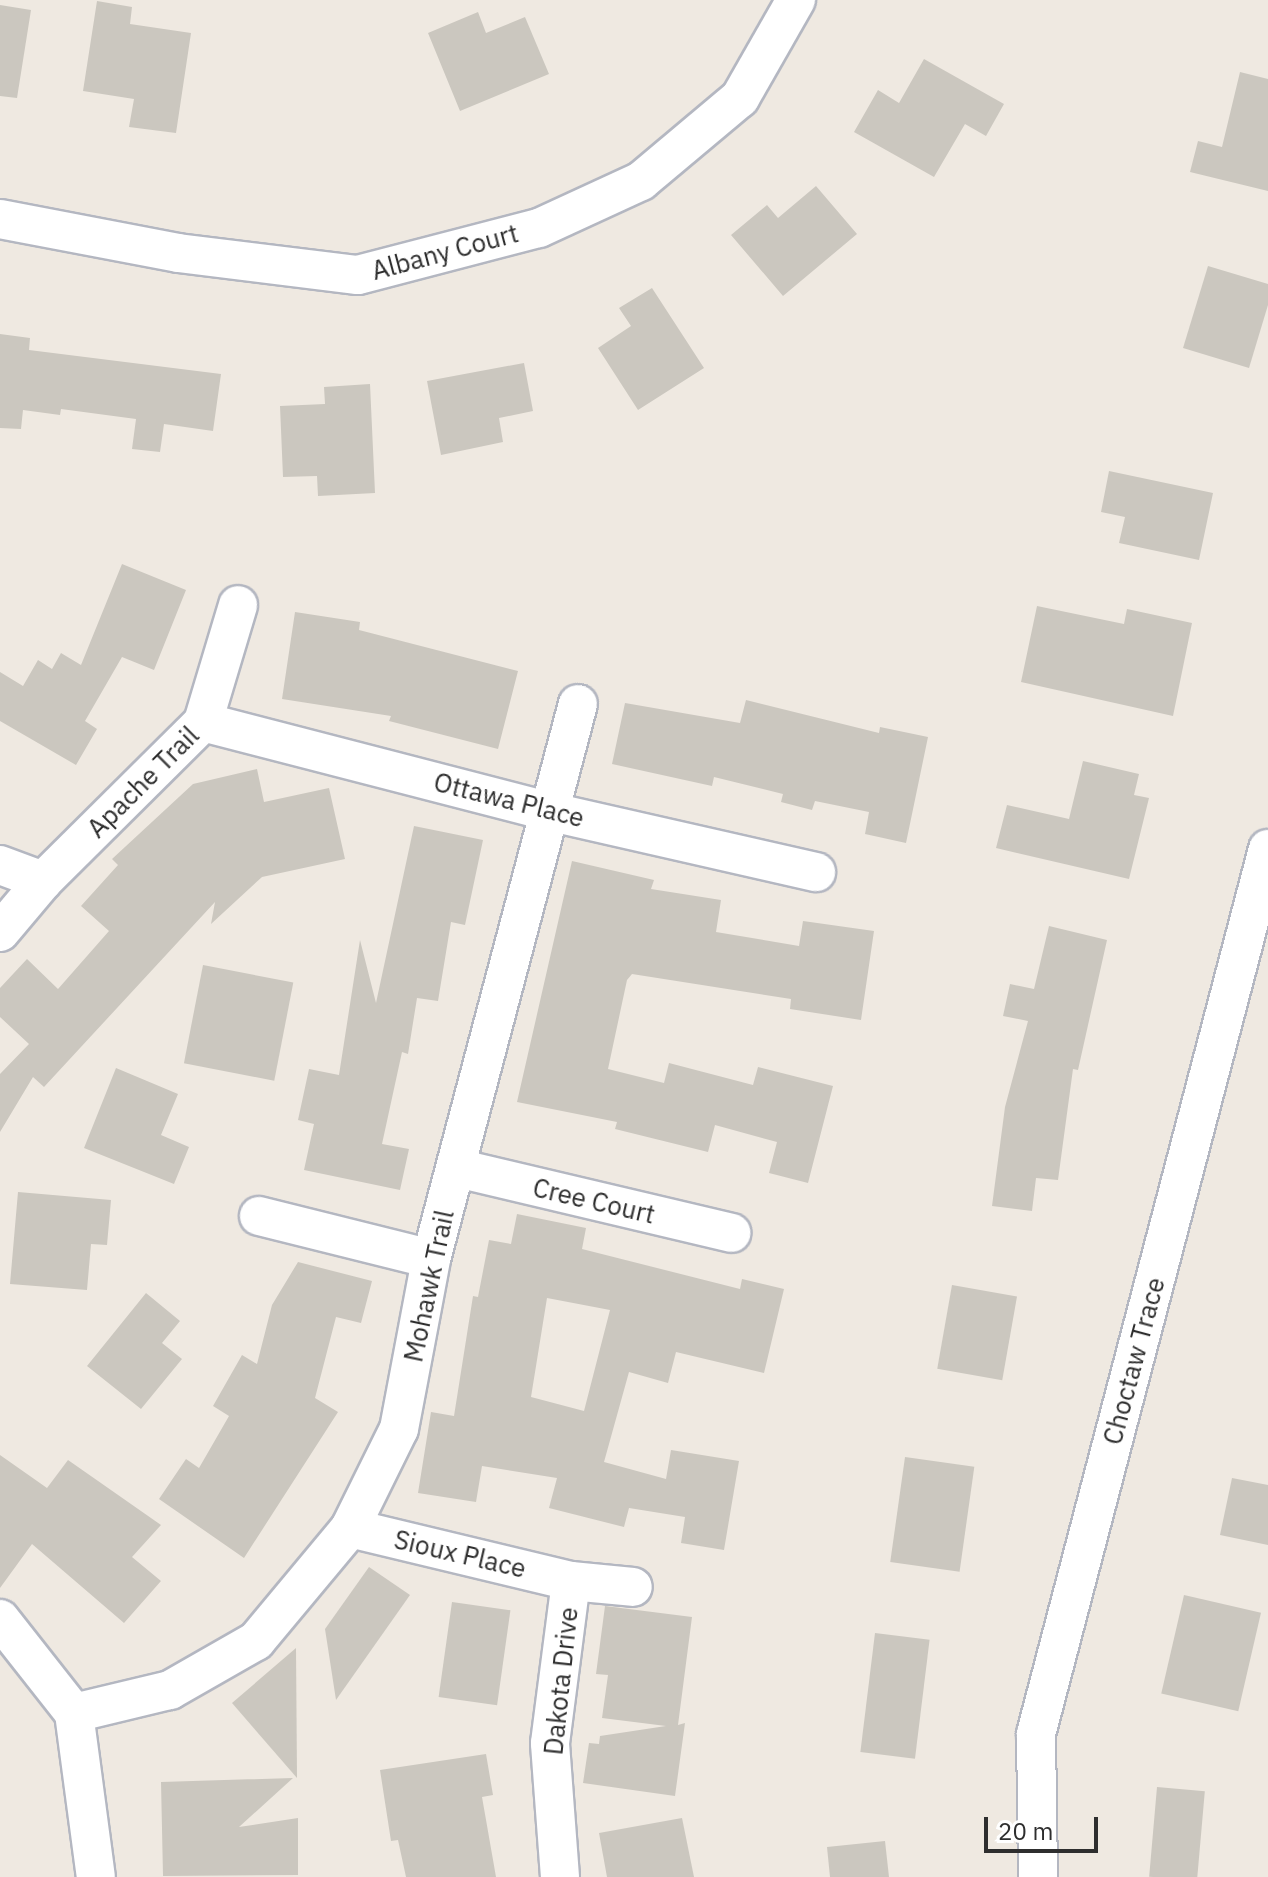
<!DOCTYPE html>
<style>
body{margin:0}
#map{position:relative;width:1268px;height:1877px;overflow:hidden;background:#efe9e1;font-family:"IBM Plex Sans",sans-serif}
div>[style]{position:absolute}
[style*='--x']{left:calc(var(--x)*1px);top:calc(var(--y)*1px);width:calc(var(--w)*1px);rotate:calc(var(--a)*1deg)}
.building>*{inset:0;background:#cbc7bf;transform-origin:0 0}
.roads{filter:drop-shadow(2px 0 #b4b7c1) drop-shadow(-2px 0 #b4b7c1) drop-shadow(0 2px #b4b7c1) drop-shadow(0 -2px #b4b7c1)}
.street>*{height:38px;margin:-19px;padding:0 19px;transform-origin:19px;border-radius:19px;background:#fff}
span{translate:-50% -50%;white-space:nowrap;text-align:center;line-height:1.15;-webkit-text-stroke:7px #fff;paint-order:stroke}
.street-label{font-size:26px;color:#2e2e2e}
.scale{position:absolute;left:984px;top:1817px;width:114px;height:36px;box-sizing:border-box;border:4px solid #2e2e2e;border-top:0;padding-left:10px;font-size:24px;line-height:28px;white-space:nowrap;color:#2e2e2e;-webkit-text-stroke:6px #fff;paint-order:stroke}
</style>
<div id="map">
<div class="building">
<div style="clip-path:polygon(97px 1px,132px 7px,130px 24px,191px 33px,176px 133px,129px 127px,134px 99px,83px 91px)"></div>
<div style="clip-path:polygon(0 5px,31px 10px,17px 98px,0 96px)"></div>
<div style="clip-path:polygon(478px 12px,486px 33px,525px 17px,549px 74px,460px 111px,428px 33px)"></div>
<div style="clip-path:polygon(924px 59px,1004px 104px,986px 136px,965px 124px,934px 177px,854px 132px,878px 90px,899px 103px)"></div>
<div style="clip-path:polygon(1240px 72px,1268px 79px,1268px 191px,1190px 172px,1198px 141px,1222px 147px)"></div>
<div style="clip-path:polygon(816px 186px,857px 234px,783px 296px,731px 235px,767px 205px,778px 218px)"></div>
<div style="clip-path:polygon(1208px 266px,1268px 284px,1268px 305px,1249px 368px,1183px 348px)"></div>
<div style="clip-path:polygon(652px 288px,704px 368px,638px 410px,598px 348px,631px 326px,619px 308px)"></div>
<div style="clip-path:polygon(0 334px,30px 338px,29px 350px,221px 374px,213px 431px,164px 424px,160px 452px,132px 449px,136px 419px,61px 409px,60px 415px,23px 410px,21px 429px,0 428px)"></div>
<div style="clip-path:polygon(524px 363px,533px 411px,499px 418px,503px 442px,441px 455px,427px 381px)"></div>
<div style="clip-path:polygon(370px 384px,375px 493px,318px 496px,317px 476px,283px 477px,280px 406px,325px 404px,324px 387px)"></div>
<div style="clip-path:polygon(1109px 471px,1213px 493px,1199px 560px,1119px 543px,1125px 517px,1101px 512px)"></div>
<div style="clip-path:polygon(122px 564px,186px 590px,154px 670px,122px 657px,85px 721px,97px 729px,76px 765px,0 721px,0 672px,23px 686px,38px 660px,52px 669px,61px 653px,81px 665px)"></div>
<div style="clip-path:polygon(1037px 606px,1124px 624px,1127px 609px,1192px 623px,1173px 716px,1021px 682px)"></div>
<div style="clip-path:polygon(295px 612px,360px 622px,359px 630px,518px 671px,498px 749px,389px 721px,391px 716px,282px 699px)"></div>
<div style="clip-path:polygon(746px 700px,879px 733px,880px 727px,928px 737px,906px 843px,865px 834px,869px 812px,815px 801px,812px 810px,781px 802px,783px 794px,714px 777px,712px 786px,612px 764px,625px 703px,740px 723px)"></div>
<div style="clip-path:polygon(1083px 761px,1139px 774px,1134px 795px,1149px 798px,1129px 879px,996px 848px,1007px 805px,1069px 819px)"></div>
<div style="clip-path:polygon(257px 769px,264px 802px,329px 788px,345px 859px,262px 877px,211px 924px,215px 902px,44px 1087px,33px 1077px,0 1132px,0 1074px,29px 1044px,0 1017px,0 988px,27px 959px,58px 989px,109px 931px,81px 906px,118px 865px,112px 859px,193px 784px)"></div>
<div style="clip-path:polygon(414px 826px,483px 840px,465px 925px,451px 922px,438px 1001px,417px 998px,408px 1054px,402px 1052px,382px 1144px,409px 1149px,400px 1190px,304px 1170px,314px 1124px,298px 1120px,309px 1069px,339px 1075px,360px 940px,376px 1003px)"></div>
<div style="clip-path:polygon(572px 861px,654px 880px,651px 889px,721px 900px,716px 932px,799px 946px,803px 921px,874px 931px,861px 1020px,790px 1009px,791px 999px,632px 974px,627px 980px,608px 1069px,664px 1083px,669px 1063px,753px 1085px,758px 1067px,833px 1086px,808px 1183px,769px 1173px,777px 1142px,715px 1125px,708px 1152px,615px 1129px,617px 1122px,517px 1102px)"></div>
<div style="clip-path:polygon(1049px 926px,1107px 940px,1078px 1070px,1073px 1069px,1058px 1180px,1036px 1178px,1032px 1211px,992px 1206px,1005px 1107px,1028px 1021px,1003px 1016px,1010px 984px,1034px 989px)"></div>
<div style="left:203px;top:965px;width:92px;height:100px;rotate:11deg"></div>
<div style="clip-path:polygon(116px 1068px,178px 1094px,161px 1135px,189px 1147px,174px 1184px,84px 1148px)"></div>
<div style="clip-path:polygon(18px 1192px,111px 1200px,107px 1245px,91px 1244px,87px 1290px,10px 1284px)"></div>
<div style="clip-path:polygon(evenodd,517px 1214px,586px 1228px,582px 1249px,740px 1289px,742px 1279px,784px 1289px,764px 1373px,676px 1352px,668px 1383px,629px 1372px,604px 1462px,666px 1479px,671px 1450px,739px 1461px,724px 1550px,681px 1543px,685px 1517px,629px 1508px,624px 1527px,549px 1508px,557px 1478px,482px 1466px,476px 1502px,418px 1493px,431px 1412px,454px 1416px,473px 1296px,478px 1297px,489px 1240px,511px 1244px,517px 1214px,547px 1298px,610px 1310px,584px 1411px,531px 1397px,547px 1298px)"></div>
<div style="clip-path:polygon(298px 1262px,372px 1281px,361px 1323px,336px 1317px,315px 1398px,338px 1412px,244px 1558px,159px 1499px,186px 1459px,199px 1468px,229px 1416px,213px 1406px,242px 1355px,257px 1364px,272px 1305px)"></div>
<div style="left:952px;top:1285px;width:66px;height:85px;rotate:10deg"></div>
<div style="clip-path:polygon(146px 1293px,180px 1321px,162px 1343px,182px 1359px,141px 1409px,87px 1366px)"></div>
<div style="clip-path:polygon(0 1455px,47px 1488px,68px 1460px,161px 1525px,132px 1557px,161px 1581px,124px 1623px,32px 1544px,0 1588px)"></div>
<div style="left:905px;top:1457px;width:70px;height:106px;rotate:8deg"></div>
<div style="clip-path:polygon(1232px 1478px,1268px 1485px,1268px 1545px,1220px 1535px)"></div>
<div style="clip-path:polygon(369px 1567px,410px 1595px,336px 1700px,325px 1629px)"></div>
<div style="left:1184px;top:1595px;width:79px;height:101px;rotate:13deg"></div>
<div style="left:452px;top:1602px;width:59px;height:96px;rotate:8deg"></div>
<div style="clip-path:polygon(605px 1606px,692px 1617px,678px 1725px,685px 1723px,675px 1796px,583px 1783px,589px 1743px,599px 1744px,600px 1736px,666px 1726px,602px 1718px,608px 1675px,596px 1674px)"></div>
<div style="left:875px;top:1633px;width:55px;height:120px;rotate:7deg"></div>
<div style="clip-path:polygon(296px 1648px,297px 1778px,232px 1703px)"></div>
<div style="clip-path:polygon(486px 1754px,493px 1795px,482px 1797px,496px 1877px,406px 1877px,398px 1840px,391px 1841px,380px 1770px)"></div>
<div style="clip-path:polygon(293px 1778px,239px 1827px,298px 1818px,298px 1875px,163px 1876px,161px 1782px)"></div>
<div style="left:1157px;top:1787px;width:48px;height:90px;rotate:5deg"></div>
<div style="clip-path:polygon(682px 1818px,694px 1877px,607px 1877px,599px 1833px)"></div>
<div style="clip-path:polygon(885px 1841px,889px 1877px,830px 1877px,827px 1847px)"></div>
</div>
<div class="roads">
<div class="street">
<div style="--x:0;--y:219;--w:181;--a:10.8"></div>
<div style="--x:178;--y:253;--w:181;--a:7"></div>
<div style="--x:358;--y:275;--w:187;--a:-14.6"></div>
<div style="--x:539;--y:228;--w:112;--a:-24.7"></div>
<div style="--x:641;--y:181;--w:129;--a:-40"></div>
<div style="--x:740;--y:98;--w:113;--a:-60.3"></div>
<div style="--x:203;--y:722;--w:355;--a:14.5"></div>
<div style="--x:547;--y:811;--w:276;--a:12.8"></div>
<div style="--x:0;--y:865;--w:46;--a:20.4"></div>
<div style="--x:0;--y:932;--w:67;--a:-49.9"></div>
<div style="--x:43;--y:881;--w:226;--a:-44.8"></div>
<div style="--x:203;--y:722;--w:122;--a:-73.3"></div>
<div style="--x:457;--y:1168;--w:282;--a:13.3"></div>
<div style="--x:259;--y:1216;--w:177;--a:14"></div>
<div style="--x:350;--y:1528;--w:227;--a:13.5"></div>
<div style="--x:571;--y:1581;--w:62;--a:5.5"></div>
<div style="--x:0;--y:1619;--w:120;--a:51.8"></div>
<div style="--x:74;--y:1713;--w:165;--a:82.4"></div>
<div style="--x:74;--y:1713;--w:99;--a:-13.5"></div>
<div style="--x:170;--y:1690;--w:99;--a:-29.7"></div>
<div style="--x:256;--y:1641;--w:147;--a:-50.2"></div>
<div style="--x:350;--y:1528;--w:110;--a:-63.7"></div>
<div style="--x:399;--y:1429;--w:173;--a:-79.3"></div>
<div style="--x:431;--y:1259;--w:574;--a:-75.17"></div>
<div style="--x:560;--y:1877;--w:134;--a:-94.3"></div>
<div style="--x:550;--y:1743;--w:163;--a:-82.6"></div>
<div style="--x:1038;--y:1877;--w:143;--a:-90.8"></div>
<div style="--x:1036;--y:1734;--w:915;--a:-75.31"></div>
</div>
</div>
<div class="street-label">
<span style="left:445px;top:252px;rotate:-15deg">Albany Court</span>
<span style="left:143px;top:782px;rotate:-45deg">Apache Trail</span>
<span style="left:509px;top:800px;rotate:14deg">Ottawa Place</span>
<span style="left:594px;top:1201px;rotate:13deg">Cree Court</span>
<span style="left:429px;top:1286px;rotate:-78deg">Mohawk Trail</span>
<span style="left:1134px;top:1361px;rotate:-75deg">Choctaw Trace</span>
<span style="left:460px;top:1554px;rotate:13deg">Sioux Place</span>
<span style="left:561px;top:1681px;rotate:-84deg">Dakota Drive</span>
</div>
<div class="scale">20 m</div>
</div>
